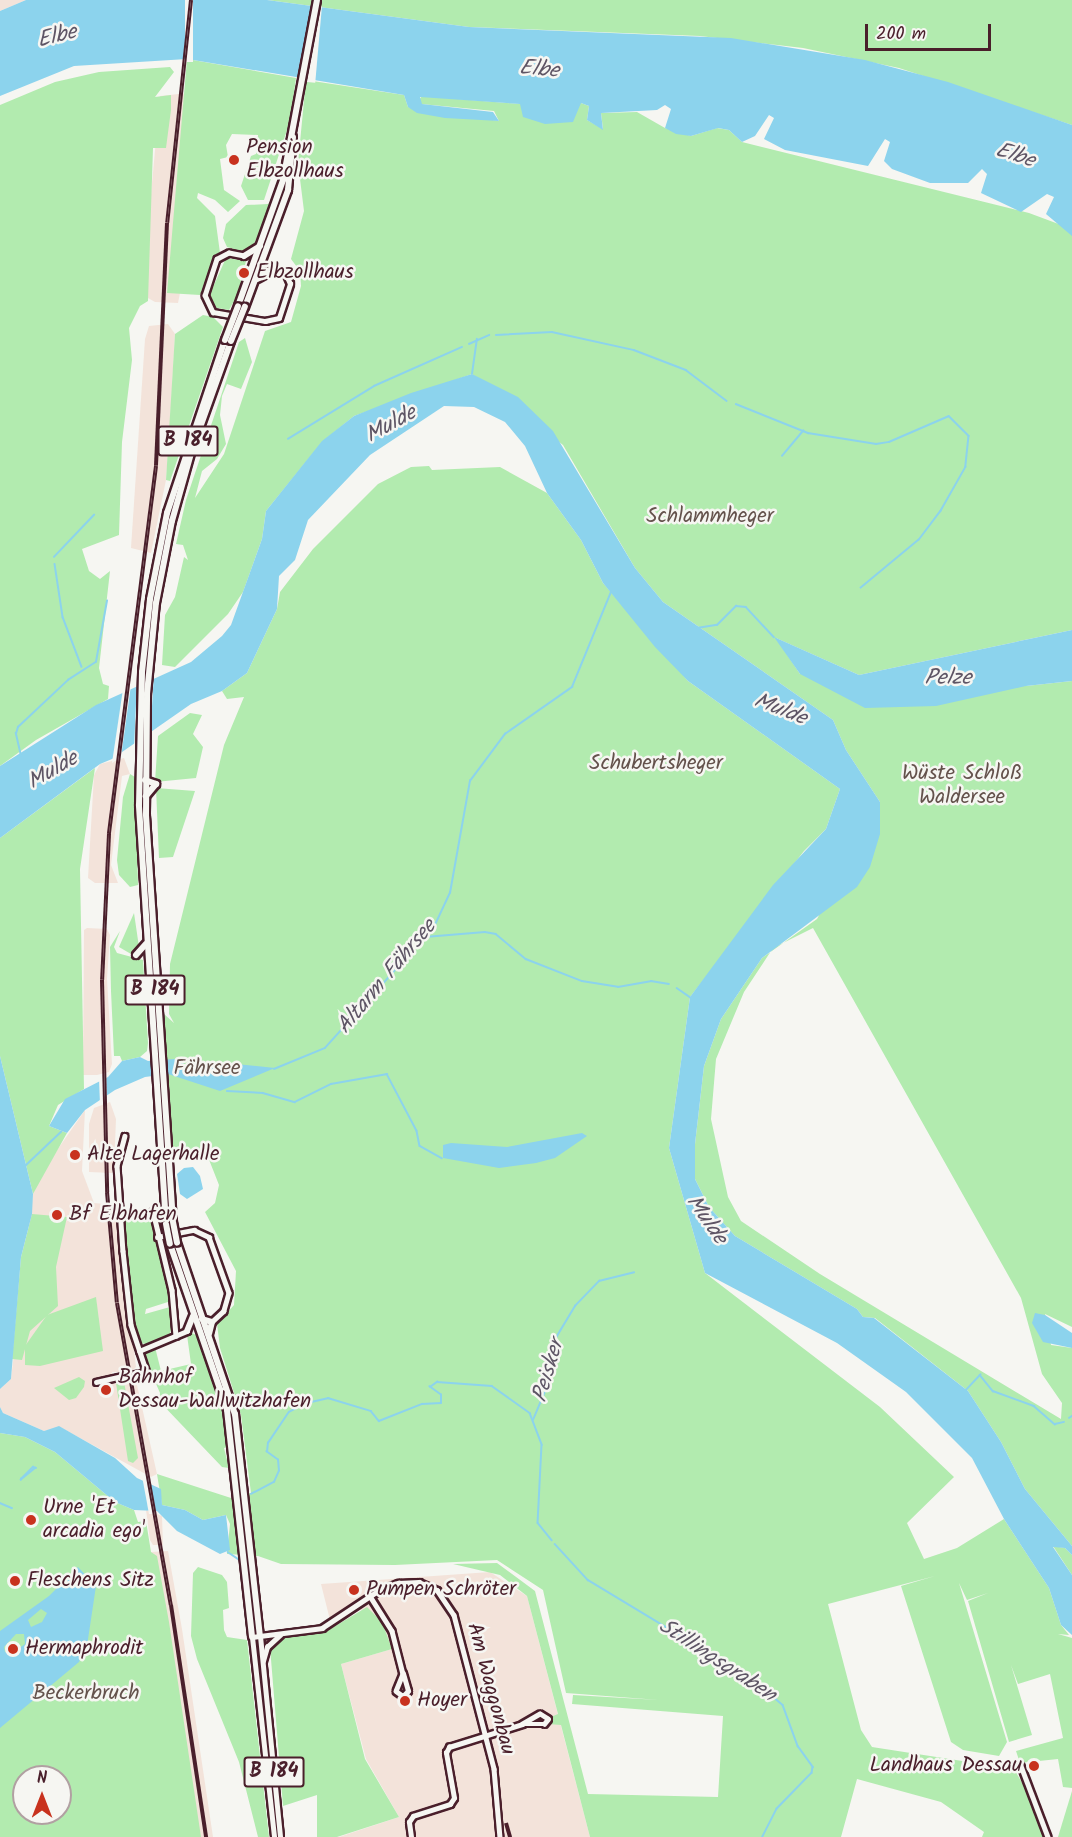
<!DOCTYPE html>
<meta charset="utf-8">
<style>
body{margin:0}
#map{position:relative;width:1072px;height:1837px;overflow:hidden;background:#f6f6f2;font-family:Kalam,sans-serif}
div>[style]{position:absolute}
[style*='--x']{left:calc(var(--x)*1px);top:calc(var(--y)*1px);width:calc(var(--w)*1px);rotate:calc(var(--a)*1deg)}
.built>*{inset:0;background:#f3e3da}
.green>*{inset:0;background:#b2ebaf}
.water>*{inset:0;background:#8cd3ed}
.pier>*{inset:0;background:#f6f6f2;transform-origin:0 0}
.stream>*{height:1.5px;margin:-0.75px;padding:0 0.75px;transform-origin:0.75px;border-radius:0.75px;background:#8cd3ed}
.roads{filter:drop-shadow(2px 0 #4a1f2b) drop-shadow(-2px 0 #4a1f2b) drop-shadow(0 2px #4a1f2b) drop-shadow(0 -2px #4a1f2b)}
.minor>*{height:4.5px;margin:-2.25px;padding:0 2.25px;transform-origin:2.25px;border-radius:2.25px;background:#f6f6f2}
.major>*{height:5px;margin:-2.5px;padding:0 2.5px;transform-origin:2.5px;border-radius:2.5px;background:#f6f6f2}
.highway>*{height:6px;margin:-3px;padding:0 3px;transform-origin:3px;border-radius:3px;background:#f6f6f2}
.rail>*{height:4px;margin-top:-2px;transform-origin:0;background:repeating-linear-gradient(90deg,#f6f6f2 0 4.5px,#4a1f2b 0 9px);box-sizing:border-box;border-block:2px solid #4a1f2b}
.bridges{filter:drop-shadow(2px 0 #4a1f2b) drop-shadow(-2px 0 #4a1f2b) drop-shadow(0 2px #4a1f2b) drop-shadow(0 -2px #4a1f2b)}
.highway-bridge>*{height:6px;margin:-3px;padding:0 3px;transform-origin:3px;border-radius:3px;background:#f6f6f2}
.dots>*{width:16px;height:16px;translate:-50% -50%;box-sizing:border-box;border:3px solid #f6f6f2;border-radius:50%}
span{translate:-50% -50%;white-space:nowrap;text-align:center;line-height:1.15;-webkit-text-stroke:5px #f6f6f2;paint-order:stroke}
.shield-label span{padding:2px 4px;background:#f6f6f2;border:2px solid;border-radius:4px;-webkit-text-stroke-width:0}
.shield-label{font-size:20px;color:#4a1f2b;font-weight:700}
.poi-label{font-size:21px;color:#4a1f2b}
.left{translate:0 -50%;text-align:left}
.right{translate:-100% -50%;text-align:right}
.park-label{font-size:21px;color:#64524c}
.street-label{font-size:21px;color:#4a1f2b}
.water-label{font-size:22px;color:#5e5565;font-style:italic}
.north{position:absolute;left:12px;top:1765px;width:60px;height:60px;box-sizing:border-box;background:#f6f6f2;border:2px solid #b1a0a2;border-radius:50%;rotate:0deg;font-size:16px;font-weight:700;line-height:24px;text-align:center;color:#4a1f2b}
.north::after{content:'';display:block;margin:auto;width:21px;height:27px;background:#c8321e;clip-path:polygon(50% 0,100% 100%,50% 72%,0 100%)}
.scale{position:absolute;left:865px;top:24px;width:126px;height:27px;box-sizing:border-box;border:3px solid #4a1f2b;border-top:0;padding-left:8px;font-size:18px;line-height:21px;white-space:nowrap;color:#4a1f2b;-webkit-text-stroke:4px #f6f6f2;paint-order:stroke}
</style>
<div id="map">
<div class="built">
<div style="clip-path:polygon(0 0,26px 0,0 11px)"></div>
<div style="clip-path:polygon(188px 93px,180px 293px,178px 303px,155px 302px,148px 298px,148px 227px,160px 96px)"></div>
<div style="clip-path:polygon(168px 324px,175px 334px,170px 425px,166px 480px,151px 553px,131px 548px,145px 339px,149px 326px)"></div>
<div style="clip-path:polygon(124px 758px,130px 774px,122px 776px,111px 865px,118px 883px,95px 883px,88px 878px,94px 775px,100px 764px)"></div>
<div style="clip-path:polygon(87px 928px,107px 929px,110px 935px,107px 979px,112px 1064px,109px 1072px,97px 1075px,83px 1075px,84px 930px)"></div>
<div style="clip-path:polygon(110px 1102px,116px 1119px,114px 1168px,112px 1173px,89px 1172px,89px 1124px,94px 1108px)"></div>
<div style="clip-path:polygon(85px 1110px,82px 1171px,94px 1203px,116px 1205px,136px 1367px,131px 1372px,112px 1372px,116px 1383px,135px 1376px,157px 1474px,151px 1477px,60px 1427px,44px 1431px,3px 1413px,0 1407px,0 1389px,11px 1379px,33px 1194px,44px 1169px)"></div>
<div style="clip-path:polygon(146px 1510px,162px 1516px,163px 1545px,153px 1545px,150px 1540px)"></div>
<div style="clip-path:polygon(168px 1551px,182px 1629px,213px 1837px,196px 1837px,151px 1552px)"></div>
<div style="clip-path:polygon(490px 1572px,527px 1596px,590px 1837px,339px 1837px,399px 1817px,366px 1759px,341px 1664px,392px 1649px,360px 1609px,332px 1628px,321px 1584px)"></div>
</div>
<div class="green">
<div style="clip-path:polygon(267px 0,1072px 0,1072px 125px,899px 68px,803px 48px,700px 36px,469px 27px)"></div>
<div style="clip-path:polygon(187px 59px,296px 78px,290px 121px,264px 200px,248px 200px,241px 186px,251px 156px,256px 154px,258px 135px,232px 134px,226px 145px,228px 157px,220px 159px,224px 190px,240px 201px,228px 212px,215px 200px,198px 193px,197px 198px,215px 216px,220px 253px,213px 261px,200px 295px,167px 293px)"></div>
<div style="clip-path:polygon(170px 67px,174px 72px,155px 97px,171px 95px,171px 110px,166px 148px,153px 148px,148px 301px,140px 306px,129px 328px,132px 360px,122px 442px,119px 535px,82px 549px,89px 571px,100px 579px,110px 571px,99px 668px,103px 684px,109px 686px,108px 699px,36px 740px,0 766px,0 105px,55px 82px,99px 72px)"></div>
<div style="clip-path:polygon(evenodd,306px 80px,404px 95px,408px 107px,499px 121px,494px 111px,421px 104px,419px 100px,422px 96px,520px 104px,581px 103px,589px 106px,587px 120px,603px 129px,601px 113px,637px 112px,665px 128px,691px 136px,717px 128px,729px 130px,742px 142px,1029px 213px,1072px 229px,1072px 630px,859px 675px,776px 638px,800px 674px,1026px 686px,1072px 681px,1072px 1327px,1045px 1314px,1051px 1345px,1072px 1348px,1072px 1546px,1025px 1489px,1001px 1442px,968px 1391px,875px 1318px,863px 1317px,857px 1309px,735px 1236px,709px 1207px,695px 1179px,695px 1144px,704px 1066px,721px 1019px,762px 958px,817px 919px,880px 802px,846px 750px,833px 720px,663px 602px,635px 568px,563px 445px,472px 374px,354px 416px,322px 442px,266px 511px,262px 539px,243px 592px,228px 614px,175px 667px,162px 665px,165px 615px,175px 597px,184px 557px,188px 560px,183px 545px,176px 544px,186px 500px,239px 342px,245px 338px,252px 362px,241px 389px,227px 384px,222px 396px,220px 415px,226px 444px,217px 459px,202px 471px,195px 498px,224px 454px,265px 331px,291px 322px,301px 286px,300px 271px,291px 259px,304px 211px,298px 163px,306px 80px,813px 928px,1021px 1298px,1042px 1374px,1062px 1403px,1061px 1419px,820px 1274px,741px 1221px,728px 1197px,711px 1119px,716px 1059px,744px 992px,773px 948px,813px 928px)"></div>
<div style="clip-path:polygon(275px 198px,252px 248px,244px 252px,227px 247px,223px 238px,226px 224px,246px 205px,268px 204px)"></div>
<div style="clip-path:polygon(226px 258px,246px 261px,238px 294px,229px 310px,211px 307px,209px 296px)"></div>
<div style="clip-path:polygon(203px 315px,213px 317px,223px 327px,170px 481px,166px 480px,175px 334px)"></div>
<div style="clip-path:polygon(429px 466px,432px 470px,500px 467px,547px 493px,581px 540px,603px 583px,688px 681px,840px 789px,826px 829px,804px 851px,690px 997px,669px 1148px,705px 1273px,880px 1407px,954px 1477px,907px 1523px,924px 1559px,957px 1548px,1004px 1519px,1049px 1588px,1061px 1625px,1069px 1635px,1058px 1634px,1072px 1638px,1072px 1788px,1063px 1787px,1058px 1759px,1020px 1763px,1016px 1751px,1063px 1738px,1050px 1674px,1018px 1684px,1011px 1665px,1032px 1735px,1009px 1742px,968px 1601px,988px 1593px,967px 1600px,959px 1583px,1007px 1742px,999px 1756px,963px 1750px,951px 1742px,901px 1586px,935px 1576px,828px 1604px,861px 1730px,872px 1747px,1014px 1769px,1031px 1798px,1044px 1837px,982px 1837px,984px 1832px,941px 1802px,857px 1779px,841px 1837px,590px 1837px,561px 1725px,548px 1724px,551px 1717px,558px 1714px,527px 1596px,500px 1575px,453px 1564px,497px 1563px,535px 1591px,588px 1794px,718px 1797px,723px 1716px,572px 1704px,573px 1695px,659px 1700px,566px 1693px,543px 1590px,497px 1560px,395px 1565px,281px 1564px,258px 1556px,227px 1554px,230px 1524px,226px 1515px,203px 1520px,185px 1510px,162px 1505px,157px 1474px,231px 1498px,251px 1493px,241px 1415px,220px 1348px,217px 1324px,234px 1305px,236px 1271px,205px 1212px,215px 1203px,219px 1185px,206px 1152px,173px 1149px,164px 1014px,174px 1023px,169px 1014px,170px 964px,224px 745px,244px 697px,227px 699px,222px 691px,247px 673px,277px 609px,280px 592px,313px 549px,378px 484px,411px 467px)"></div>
<div style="clip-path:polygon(190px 713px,202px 715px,193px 734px,203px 747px,196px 778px,155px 782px,158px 736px)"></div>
<div style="clip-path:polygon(95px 768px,80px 869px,84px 1089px,58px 1105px,49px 1126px,67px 1133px,33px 1194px,0 1056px,0 838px)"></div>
<div style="clip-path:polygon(130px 774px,135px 777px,138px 885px,130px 887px,119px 875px,117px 860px,123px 797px)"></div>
<div style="clip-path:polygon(156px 788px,195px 791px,173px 857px,159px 858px)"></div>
<div style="clip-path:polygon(134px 913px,139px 947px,131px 954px,119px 947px)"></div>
<div style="clip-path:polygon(120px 931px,114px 947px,117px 953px,143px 960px,148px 1043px,147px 1051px,140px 1057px,122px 1061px,120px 1056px,114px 1056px,111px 991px,110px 947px)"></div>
<div style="clip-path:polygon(32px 1214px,67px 1217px,56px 1267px,58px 1306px,30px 1331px,22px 1360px,12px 1359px,21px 1257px)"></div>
<div style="clip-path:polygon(152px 1216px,171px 1301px,146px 1309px,145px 1314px,170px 1307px,171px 1330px,169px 1336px,146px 1344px,140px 1343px,131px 1317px,122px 1219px)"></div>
<div style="clip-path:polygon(96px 1297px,103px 1351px,40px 1366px,25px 1365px,25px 1346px,47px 1315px)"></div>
<div style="clip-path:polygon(192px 1333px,198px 1336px,218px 1391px,230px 1446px,224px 1448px,229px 1468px,222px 1467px,159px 1401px,160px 1393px,144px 1356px,145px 1350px,155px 1347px,161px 1371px,191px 1364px,187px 1335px)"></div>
<div style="clip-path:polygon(79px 1377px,85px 1381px,84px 1387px,76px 1398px,69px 1400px,54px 1388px)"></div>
<div style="clip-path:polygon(124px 1382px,138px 1458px,133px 1463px,128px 1461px,116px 1383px)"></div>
<div style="clip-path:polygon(evenodd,0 1433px,25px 1437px,55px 1452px,115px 1502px,134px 1510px,138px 1522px,146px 1521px,151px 1552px,157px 1556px,169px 1622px,201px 1837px,0 1837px,0 1433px,24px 1777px,60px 1777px,60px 1813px,24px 1813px,24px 1777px)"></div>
<div style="clip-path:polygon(1053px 1546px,1065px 1548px,1072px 1555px,1072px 1575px)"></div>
<div style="clip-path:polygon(198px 1567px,222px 1575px,227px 1582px,229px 1608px,223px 1610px,224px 1630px,227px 1637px,247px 1640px,269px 1837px,258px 1837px,239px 1762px,197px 1659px,191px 1636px,193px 1573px)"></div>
<div style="clip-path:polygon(367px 1607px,382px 1622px,392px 1649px,341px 1664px,365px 1759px,399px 1817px,337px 1837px,317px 1837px,317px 1795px,283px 1806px,270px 1647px,279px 1639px,332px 1628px)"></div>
<div style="clip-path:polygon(1072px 1791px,1072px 1837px,1058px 1837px)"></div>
</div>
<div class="water">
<div style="clip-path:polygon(26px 0,267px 0,469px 27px,731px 38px,865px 60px,948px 82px,1072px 125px,1072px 236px,1046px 214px,1054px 197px,1047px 194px,1021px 212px,981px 193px,987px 174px,982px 169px,968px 183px,930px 183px,892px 169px,884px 161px,890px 142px,885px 139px,868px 166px,785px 150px,764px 139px,774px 118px,769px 115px,755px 136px,742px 142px,729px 130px,718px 128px,691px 136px,676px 134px,665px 128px,671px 109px,665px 105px,657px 110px,601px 113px,603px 130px,587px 120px,589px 106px,581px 103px,573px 122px,545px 124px,523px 117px,520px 104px,420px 97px,422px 104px,493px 112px,499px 121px,445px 118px,417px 113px,408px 107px,404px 95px,187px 59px,74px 66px,0 96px,0 11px)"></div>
<div style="clip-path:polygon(472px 374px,518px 397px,553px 431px,635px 568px,663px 602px,833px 720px,846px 750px,880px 802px,880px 834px,870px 867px,857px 887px,762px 958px,721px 1019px,704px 1066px,695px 1144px,695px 1179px,709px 1207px,735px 1236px,857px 1309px,863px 1317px,874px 1318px,968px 1391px,1001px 1442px,1025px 1489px,1072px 1546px,1072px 1555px,1065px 1548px,1053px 1547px,1072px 1575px,1072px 1635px,1061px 1625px,1049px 1588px,1004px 1519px,972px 1458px,906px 1392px,837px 1343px,705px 1273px,669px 1148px,690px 997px,773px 885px,826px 829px,840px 789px,688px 681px,655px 647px,603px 583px,581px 540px,547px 493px,525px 446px,505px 422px,474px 407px,444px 406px,370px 455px,308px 520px,295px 560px,279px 576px,277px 609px,247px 673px,222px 691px,191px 704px,112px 759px,100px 764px,0 838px,0 766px,96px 705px,191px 662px,222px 636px,231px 625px,262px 539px,266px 511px,322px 441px,354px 416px,411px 393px)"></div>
<div style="clip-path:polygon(1072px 630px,1072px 681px,1026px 686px,936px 706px,865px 708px,800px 674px,774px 637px,859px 675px)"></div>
<div style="clip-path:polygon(0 1056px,33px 1194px,32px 1214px,21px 1257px,11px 1379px,0 1389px)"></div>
<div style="clip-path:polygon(140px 1057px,148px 1061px,175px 1059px,186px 1065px,216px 1062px,275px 1068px,220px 1091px,168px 1074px,145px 1077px,115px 1090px,85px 1110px,67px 1133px,49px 1126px,65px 1099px,108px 1077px,122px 1061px)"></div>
<div style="clip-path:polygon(582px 1133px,587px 1136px,555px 1158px,536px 1163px,499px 1168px,443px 1158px,443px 1145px,451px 1143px,507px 1147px)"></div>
<div style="clip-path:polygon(193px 1167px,200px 1176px,203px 1189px,187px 1199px,180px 1194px,177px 1174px,184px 1168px)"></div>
<div style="clip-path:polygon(1035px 1313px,1045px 1315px,1072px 1333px,1072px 1348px,1043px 1342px,1032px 1323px)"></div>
<div style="clip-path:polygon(0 1407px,3px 1413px,44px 1431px,59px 1426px,115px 1458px,137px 1478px,161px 1489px,162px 1505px,185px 1510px,203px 1520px,226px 1515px,230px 1550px,220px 1554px,177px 1531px,157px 1511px,134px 1510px,115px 1502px,55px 1452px,25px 1437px,0 1433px)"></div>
<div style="clip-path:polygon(evenodd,78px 1567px,96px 1586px,87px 1646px,79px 1662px,0 1728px,0 1631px,49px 1596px,78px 1567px,41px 1609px,47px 1613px,42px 1622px,31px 1627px,28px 1620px,41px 1609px,78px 1567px,16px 1634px,24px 1634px,25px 1644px,11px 1654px,5px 1652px,4px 1647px,16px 1634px)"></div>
</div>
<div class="pier">
<div style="left:185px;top:0;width:8px;height:62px"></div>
<div style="left:311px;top:5px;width:11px;height:77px;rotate:5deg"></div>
<div style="clip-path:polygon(154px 674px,150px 737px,134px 748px,137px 682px)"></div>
<div style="clip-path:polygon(131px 685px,121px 757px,112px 763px,123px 689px)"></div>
<div style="clip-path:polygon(106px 1074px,107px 1099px,100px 1104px,99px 1079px)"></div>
<div style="clip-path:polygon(142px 1476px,150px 1480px,156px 1514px,149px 1514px)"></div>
</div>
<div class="stream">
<div style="--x:496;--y:335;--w:56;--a:-3.1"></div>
<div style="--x:552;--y:332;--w:84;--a:12.4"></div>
<div style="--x:634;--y:350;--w:56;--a:21"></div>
<div style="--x:686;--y:370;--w:51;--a:37.1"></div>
<div style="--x:469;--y:344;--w:22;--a:-24"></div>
<div style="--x:472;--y:374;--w:35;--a:-82"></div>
<div style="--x:736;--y:404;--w:78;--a:21.9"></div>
<div style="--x:808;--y:433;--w:69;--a:9.2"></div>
<div style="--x:876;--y:444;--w:13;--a:-9"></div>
<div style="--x:889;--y:442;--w:65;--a:-23.4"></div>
<div style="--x:949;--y:416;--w:28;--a:45"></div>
<div style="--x:969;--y:436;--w:31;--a:96"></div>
<div style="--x:966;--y:467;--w:51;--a:119.6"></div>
<div style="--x:941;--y:511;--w:36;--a:127"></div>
<div style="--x:919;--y:540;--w:75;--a:140.4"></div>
<div style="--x:288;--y:439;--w:101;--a:-31.6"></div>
<div style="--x:374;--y:386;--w:96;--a:-23.9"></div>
<div style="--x:782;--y:456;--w:33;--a:-50"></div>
<div style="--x:54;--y:557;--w:58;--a:-46.4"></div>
<div style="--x:55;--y:564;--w:54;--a:81.4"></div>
<div style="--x:63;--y:617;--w:53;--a:69.2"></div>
<div style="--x:697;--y:628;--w:20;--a:-9"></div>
<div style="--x:717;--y:625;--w:27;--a:-45"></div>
<div style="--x:736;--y:606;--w:10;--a:6"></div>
<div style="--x:746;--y:607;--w:41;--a:47"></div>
<div style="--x:21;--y:756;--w:23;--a:-103"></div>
<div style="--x:16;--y:734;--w:7;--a:-74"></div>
<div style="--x:18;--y:727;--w:69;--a:-43.2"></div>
<div style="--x:68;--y:680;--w:33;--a:-33"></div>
<div style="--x:96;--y:662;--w:62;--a:-79.8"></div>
<div style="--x:425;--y:937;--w:60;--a:-4.8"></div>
<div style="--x:485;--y:932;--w:11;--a:10"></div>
<div style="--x:496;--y:934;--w:39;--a:40"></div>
<div style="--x:526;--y:959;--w:60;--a:21.4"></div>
<div style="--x:582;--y:981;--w:36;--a:9"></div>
<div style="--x:618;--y:987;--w:34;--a:-10"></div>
<div style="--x:651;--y:981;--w:18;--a:9"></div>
<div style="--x:677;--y:988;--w:16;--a:35"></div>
<div style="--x:274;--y:1069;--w:55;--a:-22.4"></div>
<div style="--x:325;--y:1048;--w:163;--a:-48"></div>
<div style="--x:434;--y:927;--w:38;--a:-65"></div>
<div style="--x:450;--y:893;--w:114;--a:-79.9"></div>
<div style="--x:470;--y:781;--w:59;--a:-53.3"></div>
<div style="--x:505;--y:734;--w:82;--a:-35"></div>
<div style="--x:572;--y:687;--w:103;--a:-67.7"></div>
<div style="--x:227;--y:1091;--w:36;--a:3"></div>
<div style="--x:263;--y:1093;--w:33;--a:16"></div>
<div style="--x:295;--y:1102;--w:40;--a:-26.6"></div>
<div style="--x:331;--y:1084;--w:57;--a:-10.1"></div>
<div style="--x:387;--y:1074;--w:64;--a:62.2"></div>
<div style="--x:417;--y:1131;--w:15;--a:79"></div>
<div style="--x:420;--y:1146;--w:25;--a:29"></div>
<div style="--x:24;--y:1167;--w:51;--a:-43.4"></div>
<div style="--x:966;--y:1390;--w:21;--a:-47"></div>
<div style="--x:980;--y:1375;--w:21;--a:51"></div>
<div style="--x:993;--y:1391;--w:44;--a:20.1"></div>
<div style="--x:1034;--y:1406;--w:28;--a:41"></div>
<div style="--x:1055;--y:1424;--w:9;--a:-13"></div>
<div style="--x:1069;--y:1418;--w:4;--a:-34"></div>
<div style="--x:533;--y:1420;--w:54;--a:-67.2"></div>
<div style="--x:554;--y:1370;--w:24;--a:-97"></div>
<div style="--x:551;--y:1346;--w:47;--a:-59"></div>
<div style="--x:575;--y:1306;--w:35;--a:-46"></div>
<div style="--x:599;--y:1281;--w:36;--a:-14"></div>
<div style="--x:33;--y:1467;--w:3;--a:18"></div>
<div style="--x:36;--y:1468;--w:19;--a:141"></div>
<div style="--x:21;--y:1480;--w:1;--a:-90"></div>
<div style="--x:21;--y:1479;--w:17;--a:-45"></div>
<div style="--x:251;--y:1494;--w:26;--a:-28"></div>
<div style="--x:274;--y:1482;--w:12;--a:-66"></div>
<div style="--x:279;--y:1471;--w:11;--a:-95"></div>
<div style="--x:278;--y:1460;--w:14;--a:-144"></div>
<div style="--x:267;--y:1452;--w:9;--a:-84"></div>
<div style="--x:268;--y:1443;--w:37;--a:-56"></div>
<div style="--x:289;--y:1412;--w:20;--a:-27"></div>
<div style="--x:307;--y:1403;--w:22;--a:-13"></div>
<div style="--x:328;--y:1398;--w:45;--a:16.8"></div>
<div style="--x:371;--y:1411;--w:13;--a:51"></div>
<div style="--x:379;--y:1421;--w:46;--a:-21.6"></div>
<div style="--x:422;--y:1404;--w:19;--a:-3"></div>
<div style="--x:441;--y:1403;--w:8;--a:-90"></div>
<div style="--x:441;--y:1395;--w:14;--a:-144"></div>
<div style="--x:430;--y:1387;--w:9;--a:-36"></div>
<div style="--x:437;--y:1382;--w:55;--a:4.2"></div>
<div style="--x:492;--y:1386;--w:47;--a:35.4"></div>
<div style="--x:530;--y:1413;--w:34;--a:69"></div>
<div style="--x:542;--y:1445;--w:78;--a:92.9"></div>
<div style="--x:538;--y:1523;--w:22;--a:51"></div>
<div style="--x:0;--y:1503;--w:13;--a:23"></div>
<div style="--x:555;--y:1544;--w:49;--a:47.5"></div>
<div style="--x:588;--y:1580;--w:192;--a:31.1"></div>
<div style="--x:752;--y:1679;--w:40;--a:40"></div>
<div style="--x:783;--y:1705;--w:44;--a:69.9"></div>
<div style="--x:798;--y:1746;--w:26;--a:54"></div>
<div style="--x:813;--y:1767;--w:6;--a:99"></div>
<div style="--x:812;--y:1773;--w:50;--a:134.2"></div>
<div style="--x:777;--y:1809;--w:31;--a:117"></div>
<div style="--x:228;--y:1552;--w:14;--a:34"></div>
</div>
<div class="roads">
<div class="minor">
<div style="--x:244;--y:256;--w:15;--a:-169"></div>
<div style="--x:229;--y:253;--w:13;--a:153"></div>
<div style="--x:217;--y:259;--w:38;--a:108"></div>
<div style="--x:205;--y:295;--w:19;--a:65"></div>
<div style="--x:213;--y:312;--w:53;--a:9.8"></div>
<div style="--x:265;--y:321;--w:14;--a:-12"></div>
<div style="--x:279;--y:318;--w:36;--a:-72"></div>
<div style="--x:290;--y:284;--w:10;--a:-114"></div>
<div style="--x:286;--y:275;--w:13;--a:-157"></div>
<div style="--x:125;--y:1136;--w:31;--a:105"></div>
<div style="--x:117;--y:1166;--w:85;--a:86"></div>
<div style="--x:123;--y:1251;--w:74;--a:83.8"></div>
<div style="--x:131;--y:1325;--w:54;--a:71.6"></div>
<div style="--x:153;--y:1211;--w:81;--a:76.5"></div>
<div style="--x:172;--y:1290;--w:46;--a:85"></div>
<div style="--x:157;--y:1237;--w:38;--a:-11"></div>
<div style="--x:194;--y:1230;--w:17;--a:25"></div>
<div style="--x:209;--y:1237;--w:59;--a:70.3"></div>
<div style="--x:229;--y:1293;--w:19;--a:106"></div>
<div style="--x:224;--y:1311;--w:16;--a:137"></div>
<div style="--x:139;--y:1351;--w:52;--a:-22.6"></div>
<div style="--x:130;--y:1375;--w:16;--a:-11"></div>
<div style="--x:96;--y:1382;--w:28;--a:-13"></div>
<div style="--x:370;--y:1596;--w:41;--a:57.8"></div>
<div style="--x:392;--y:1631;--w:44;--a:75.7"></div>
<div style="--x:403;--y:1674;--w:18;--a:112"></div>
<div style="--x:396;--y:1691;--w:9;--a:36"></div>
<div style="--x:403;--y:1696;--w:7;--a:-45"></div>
<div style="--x:408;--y:1691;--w:18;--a:-106"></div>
<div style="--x:252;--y:1637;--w:71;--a:-7.3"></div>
<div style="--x:322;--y:1628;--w:67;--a:-33.5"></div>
<div style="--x:378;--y:1591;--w:22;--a:-22"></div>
<div style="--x:398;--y:1583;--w:21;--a:-3"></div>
<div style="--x:419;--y:1582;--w:20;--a:24"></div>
<div style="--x:437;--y:1590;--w:30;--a:56"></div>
<div style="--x:454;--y:1615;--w:159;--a:75.4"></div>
<div style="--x:494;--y:1769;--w:68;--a:85"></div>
<div style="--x:263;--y:1661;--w:15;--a:-74"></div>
<div style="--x:267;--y:1647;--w:18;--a:-43"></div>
<div style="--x:1021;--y:1766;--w:76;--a:69.2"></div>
<div style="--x:411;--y:1837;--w:15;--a:-98"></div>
<div style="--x:409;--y:1822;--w:7;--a:-56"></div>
<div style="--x:413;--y:1816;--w:39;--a:-18"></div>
<div style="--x:450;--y:1804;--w:7;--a:-56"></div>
<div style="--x:454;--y:1798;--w:46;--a:-100.1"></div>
<div style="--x:446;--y:1753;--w:7;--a:-63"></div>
<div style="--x:449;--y:1747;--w:77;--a:-17.3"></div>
<div style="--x:523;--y:1724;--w:21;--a:0"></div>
<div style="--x:544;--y:1724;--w:6;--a:-51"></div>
<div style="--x:548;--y:1719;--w:9;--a:-148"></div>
<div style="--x:540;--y:1714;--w:20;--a:150"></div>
</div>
<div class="major">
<div style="--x:260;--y:1636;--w:202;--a:84.3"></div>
<div style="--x:252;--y:1637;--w:201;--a:83.7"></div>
</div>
<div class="highway">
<div style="--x:244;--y:256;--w:19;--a:-32"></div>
<div style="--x:257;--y:279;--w:19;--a:-28"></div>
<div style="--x:238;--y:306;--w:134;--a:-70.3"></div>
<div style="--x:283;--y:180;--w:183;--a:-79.3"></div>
<div style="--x:245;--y:307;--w:125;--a:-69.8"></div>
<div style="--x:288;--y:190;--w:53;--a:-84.6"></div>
<div style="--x:145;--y:780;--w:12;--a:20"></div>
<div style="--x:156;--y:784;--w:16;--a:130"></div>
<div style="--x:136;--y:955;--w:15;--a:-48"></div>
<div style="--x:173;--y:1222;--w:409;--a:-93.8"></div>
<div style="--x:146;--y:814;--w:120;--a:-89.5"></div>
<div style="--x:147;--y:694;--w:91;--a:-84.4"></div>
<div style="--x:156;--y:603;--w:84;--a:-79"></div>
<div style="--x:172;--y:521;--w:74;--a:-74.3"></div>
<div style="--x:192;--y:450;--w:116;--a:-70.3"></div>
<div style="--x:166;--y:1224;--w:420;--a:-93.7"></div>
<div style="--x:139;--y:805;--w:133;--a:-88.7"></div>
<div style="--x:142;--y:672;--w:73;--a:-83.7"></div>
<div style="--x:150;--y:599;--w:88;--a:-78.8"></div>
<div style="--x:167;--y:513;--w:182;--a:-71.5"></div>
<div style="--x:177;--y:1243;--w:181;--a:71.3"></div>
<div style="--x:235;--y:1414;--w:223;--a:83.6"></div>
<div style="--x:170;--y:1244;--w:176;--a:71"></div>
<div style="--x:227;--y:1410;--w:228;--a:83.7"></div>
<div style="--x:202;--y:1319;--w:10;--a:17"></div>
<div style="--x:212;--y:1322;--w:12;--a:104"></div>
<div style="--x:187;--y:1331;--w:16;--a:-68"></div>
</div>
</div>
<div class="rail">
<div style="--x:191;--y:0;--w:224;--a:96.1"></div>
<div style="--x:167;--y:223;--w:243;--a:92.6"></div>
<div style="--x:156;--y:466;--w:371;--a:97.3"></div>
<div style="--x:109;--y:834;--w:146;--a:92.7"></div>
<div style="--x:102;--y:980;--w:212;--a:88.6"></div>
<div style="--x:107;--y:1192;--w:111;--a:84.9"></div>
<div style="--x:117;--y:1303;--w:307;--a:79.9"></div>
<div style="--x:171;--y:1605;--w:235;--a:81.4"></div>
<div style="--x:506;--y:1823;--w:15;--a:74"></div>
</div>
<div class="bridges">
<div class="highway-bridge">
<div style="--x:225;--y:340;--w:36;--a:-69"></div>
<div style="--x:231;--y:341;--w:37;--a:-68"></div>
<div style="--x:173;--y:1222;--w:21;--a:79"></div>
<div style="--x:166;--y:1224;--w:20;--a:79"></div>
</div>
</div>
<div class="dots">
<div style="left:234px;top:160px;background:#c8321e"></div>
<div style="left:244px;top:273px;background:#c8321e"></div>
<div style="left:75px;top:1155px;background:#c8321e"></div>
<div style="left:57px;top:1215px;background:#c8321e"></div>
<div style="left:106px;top:1390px;background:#c8321e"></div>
<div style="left:31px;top:1520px;background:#c8321e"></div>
<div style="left:15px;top:1581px;background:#c8321e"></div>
<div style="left:354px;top:1590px;background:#c8321e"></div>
<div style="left:13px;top:1649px;background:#c8321e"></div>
<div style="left:405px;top:1701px;background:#c8321e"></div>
<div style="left:1034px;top:1766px;background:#c8321e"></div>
</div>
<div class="shield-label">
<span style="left:188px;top:441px">B 184</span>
<span style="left:155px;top:990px">B 184</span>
<span style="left:274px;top:1772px">B 184</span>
</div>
<div class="poi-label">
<span class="left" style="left:246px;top:160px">Pension<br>Elbzollhaus</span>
<span class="left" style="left:256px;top:273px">Elbzollhaus</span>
<span class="left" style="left:87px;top:1155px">Alte Lagerhalle</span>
<span class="left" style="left:69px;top:1215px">Bf Elbhafen</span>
<span class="left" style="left:118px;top:1390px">Bahnhof<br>Dessau-Wallwitzhafen</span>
<span class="left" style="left:43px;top:1520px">Urne 'Et<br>arcadia ego'</span>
<span class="left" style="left:27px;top:1581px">Fleschens Sitz</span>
<span class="left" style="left:366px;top:1590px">Pumpen Schröter</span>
<span class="left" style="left:25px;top:1649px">Hermaphrodit</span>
<span class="left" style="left:417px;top:1701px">Hoyer</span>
<span class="right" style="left:1022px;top:1766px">Landhaus Dessau</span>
</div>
<div class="park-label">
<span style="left:710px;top:517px">Schlammheger</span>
<span style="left:656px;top:764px">Schubertsheger</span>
<span style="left:962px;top:786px">Wüste Schloß<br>Waldersee</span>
<span style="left:207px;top:1069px">Fährsee</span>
<span style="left:86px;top:1694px">Beckerbruch</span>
</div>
<div class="street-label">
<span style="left:490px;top:1689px;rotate:75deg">Am Waggonbau</span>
</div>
<div class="water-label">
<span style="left:57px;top:37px;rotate:-14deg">Elbe</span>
<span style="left:539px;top:70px;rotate:5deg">Elbe</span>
<span style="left:1015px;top:156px;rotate:18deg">Elbe</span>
<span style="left:391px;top:425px;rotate:-29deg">Mulde</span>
<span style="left:948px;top:679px">Pelze</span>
<span style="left:780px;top:710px;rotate:21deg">Mulde</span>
<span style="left:53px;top:771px;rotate:-30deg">Mulde</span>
<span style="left:387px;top:977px;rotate:-50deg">Altarm Fährsee</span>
<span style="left:706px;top:1220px;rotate:55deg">Mulde</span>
<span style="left:549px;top:1371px;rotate:-74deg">Peisker</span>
<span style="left:717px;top:1661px;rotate:33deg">Stillingsgraben</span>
</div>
<div class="north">N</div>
<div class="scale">200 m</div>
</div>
